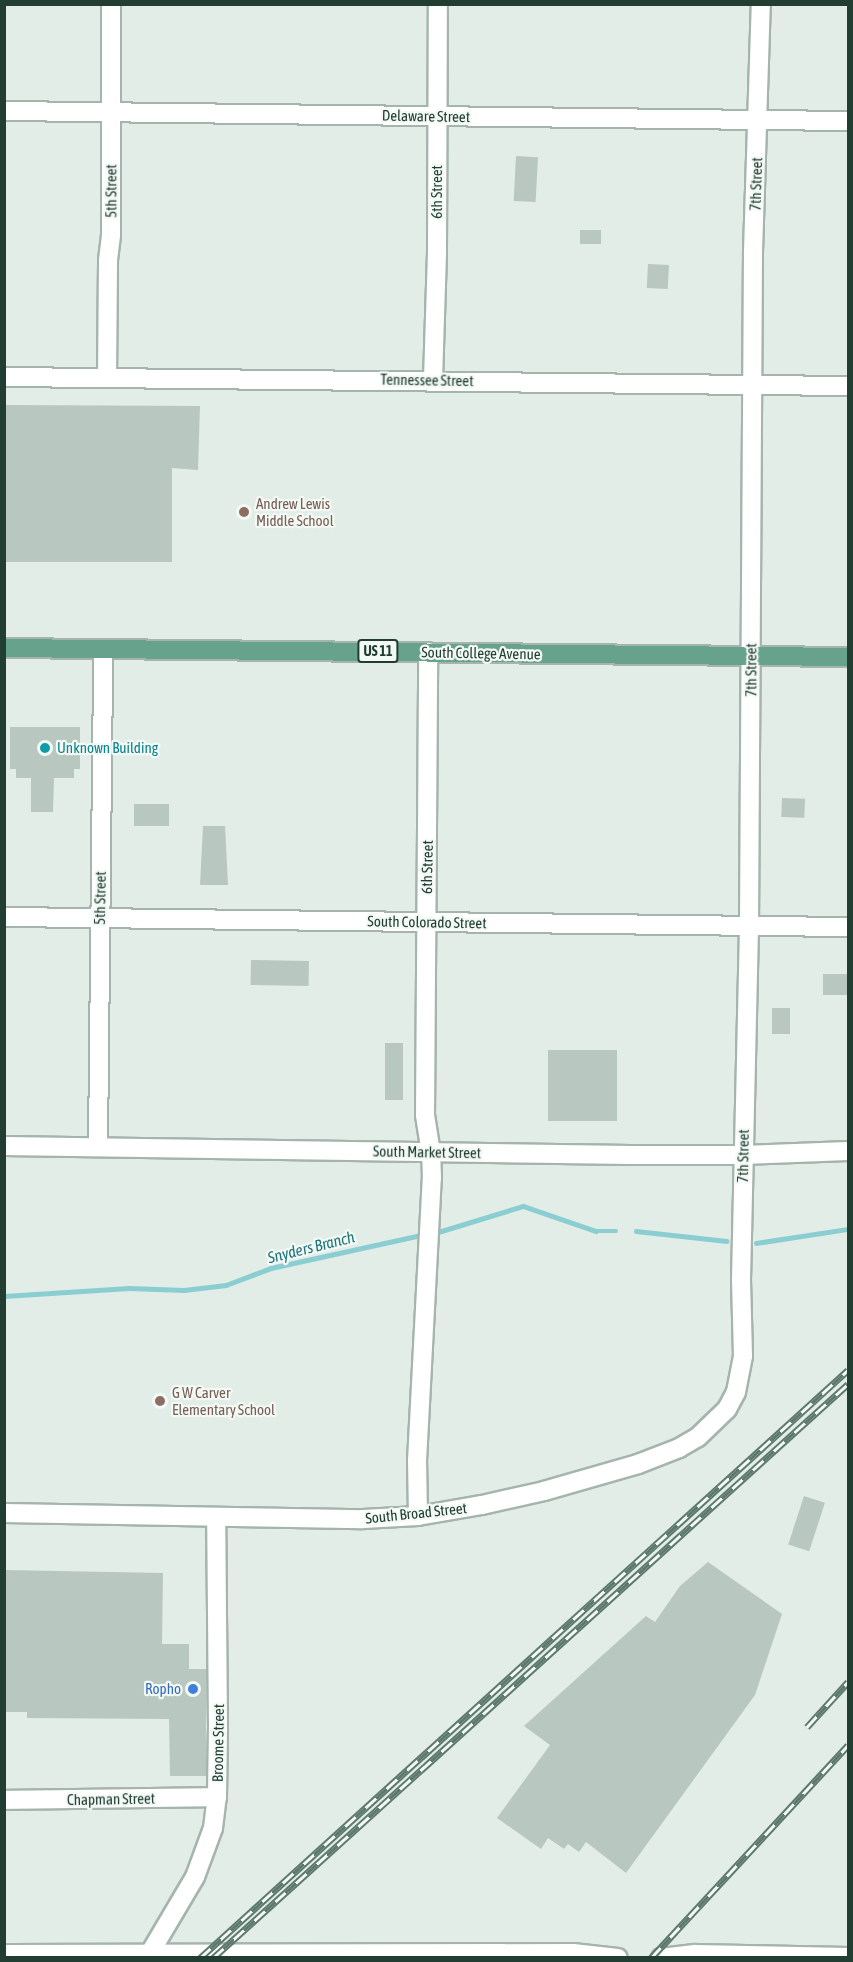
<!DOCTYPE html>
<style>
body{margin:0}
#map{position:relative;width:853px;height:1962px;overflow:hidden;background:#e2ede7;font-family:"Asap Condensed",sans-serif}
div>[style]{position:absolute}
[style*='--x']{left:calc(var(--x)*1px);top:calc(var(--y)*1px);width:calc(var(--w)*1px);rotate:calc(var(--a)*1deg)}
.stream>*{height:4.5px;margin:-2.25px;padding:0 2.25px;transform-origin:2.25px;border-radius:2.25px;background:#8aced2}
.building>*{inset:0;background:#b8c7bf;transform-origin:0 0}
.roads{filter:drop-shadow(2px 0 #a5b5ad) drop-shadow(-2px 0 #a5b5ad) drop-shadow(0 2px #a5b5ad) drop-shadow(0 -2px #a5b5ad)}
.minor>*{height:18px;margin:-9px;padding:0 9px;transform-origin:9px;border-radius:9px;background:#fff}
.major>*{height:18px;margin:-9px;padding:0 9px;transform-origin:9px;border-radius:9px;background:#67a28c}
.rail>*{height:7px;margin-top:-3.5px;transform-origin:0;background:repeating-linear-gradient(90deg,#f3f9f5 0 14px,#5d796e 0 28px);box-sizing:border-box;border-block:2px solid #5d796e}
.dots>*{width:16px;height:16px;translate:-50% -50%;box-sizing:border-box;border:3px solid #f3f9f5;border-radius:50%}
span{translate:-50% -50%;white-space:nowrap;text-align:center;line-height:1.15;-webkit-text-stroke:4.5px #f3f9f5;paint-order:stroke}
.shield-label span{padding:2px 4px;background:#f3f9f5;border:2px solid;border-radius:4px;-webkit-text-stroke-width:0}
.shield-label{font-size:14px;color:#223e33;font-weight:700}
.street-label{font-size:15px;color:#223e33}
.education-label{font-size:15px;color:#785e54}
.left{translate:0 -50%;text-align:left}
.culture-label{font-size:15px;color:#0d838f}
.shop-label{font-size:15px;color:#366cbe}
.right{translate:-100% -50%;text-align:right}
.water-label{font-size:16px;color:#1c757a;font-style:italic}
.frame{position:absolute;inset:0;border:6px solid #223e33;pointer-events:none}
</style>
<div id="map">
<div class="stream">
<div style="--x:636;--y:1231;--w:91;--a:6.3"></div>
<div style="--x:435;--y:1233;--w:92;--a:-17.1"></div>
<div style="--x:523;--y:1206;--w:77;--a:18.9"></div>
<div style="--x:596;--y:1231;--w:20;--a:0"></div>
<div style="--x:756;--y:1243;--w:93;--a:-8.7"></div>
<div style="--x:4;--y:1296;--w:125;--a:-3.7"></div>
<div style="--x:129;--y:1288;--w:55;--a:2.1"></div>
<div style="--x:184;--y:1290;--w:42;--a:-6.8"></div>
<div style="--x:226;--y:1285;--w:48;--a:-20.7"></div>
<div style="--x:271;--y:1268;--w:159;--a:-12.4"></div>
</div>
<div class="building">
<div style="left:516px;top:156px;width:22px;height:45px;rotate:3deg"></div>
<div style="left:580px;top:230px;width:21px;height:14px"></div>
<div style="left:648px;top:264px;width:21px;height:24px;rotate:3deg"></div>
<div style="clip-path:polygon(4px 405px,200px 406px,198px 470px,172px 468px,172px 562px,4px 562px)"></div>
<div style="clip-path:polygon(10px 727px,80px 727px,80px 769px,74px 769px,74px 778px,54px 778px,53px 812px,31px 812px,31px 778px,16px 778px,16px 769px,10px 769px)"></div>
<div style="left:782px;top:798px;width:23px;height:19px;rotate:2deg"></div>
<div style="left:134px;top:804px;width:35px;height:22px"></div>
<div style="clip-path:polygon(203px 826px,225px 826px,228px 885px,200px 885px)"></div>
<div style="left:251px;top:960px;width:58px;height:25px;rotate:1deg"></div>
<div style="left:823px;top:974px;width:26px;height:21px"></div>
<div style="left:772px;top:1008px;width:18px;height:26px"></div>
<div style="left:385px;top:1043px;width:18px;height:57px"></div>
<div style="left:548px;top:1050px;width:69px;height:71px"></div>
<div style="left:804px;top:1496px;width:22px;height:51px;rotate:18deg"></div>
<div style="clip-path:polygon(708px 1562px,782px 1614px,755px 1695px,626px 1873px,586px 1842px,579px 1852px,568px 1844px,564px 1849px,548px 1838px,541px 1849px,497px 1818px,550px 1745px,524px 1726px,646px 1616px,655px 1622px,680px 1586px)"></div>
<div style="clip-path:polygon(4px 1570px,163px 1573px,162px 1644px,189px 1644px,189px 1669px,206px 1669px,206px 1776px,170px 1776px,169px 1719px,27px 1718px,27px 1712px,4px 1712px)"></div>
</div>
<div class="roads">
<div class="minor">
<div style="--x:4;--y:111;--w:844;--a:0.68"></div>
<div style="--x:4;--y:377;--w:844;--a:0.61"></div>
<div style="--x:107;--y:378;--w:118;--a:-89.5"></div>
<div style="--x:108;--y:260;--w:25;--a:-83"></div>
<div style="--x:111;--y:235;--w:231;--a:-90"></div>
<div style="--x:433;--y:380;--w:129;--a:-88.2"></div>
<div style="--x:437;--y:251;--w:247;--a:-89.8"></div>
<div style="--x:4;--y:917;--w:844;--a:0.68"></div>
<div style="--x:4;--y:1146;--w:627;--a:0.82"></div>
<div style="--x:631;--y:1155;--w:112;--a:0"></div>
<div style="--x:743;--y:1155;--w:105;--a:-2.2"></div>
<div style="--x:98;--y:1147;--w:498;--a:-89.4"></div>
<div style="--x:4;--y:1513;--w:359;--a:1"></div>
<div style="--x:363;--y:1519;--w:55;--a:-3.1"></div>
<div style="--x:418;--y:1516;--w:65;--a:-9.8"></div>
<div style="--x:482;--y:1505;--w:64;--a:-12.7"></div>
<div style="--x:544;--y:1491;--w:98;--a:-16"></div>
<div style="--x:638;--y:1464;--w:44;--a:-21.3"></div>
<div style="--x:679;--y:1448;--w:22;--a:-30"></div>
<div style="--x:698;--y:1437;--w:40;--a:-44"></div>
<div style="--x:727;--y:1409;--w:19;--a:-62"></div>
<div style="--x:736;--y:1392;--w:37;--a:-79"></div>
<div style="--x:743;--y:1356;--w:76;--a:-91.5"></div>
<div style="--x:741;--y:1280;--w:355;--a:-88.7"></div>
<div style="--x:749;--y:925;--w:673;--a:-89.66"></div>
<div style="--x:753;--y:252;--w:248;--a:-88.2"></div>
<div style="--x:418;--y:1516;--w:55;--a:-91"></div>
<div style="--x:417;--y:1461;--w:283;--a:-87"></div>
<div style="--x:432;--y:1178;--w:25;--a:-92"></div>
<div style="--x:431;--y:1153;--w:38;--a:-99"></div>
<div style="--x:425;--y:1115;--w:463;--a:-89.6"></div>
<div style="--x:4;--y:1800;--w:213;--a:-0.8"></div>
<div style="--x:150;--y:1953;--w:88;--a:-59.4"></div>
<div style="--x:195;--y:1877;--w:52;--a:-69.8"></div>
<div style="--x:213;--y:1828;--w:31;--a:-83"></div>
<div style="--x:217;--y:1797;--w:69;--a:-89.2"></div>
<div style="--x:218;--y:1728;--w:211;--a:-90.5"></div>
<div style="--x:4;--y:1954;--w:569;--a:-0.1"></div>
<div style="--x:573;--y:1953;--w:45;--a:6.3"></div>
<div style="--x:661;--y:1958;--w:34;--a:-7"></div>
<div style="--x:695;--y:1954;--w:153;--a:1.1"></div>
</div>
<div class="major">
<div style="--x:4;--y:648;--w:844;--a:0.61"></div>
</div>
</div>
<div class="rail">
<div style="--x:807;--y:1727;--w:61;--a:-47.7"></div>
<div style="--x:200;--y:1958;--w:875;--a:-42.22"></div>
<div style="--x:213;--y:1958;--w:856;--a:-42.11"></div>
<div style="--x:651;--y:1958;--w:290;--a:-47.2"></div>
</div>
<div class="dots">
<div style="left:244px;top:512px;background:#8d6e63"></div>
<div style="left:45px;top:748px;background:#0f9aa8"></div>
<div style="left:160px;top:1401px;background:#8d6e63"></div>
<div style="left:193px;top:1689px;background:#3f7fe0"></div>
</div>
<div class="shield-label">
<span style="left:378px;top:651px">US 11</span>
</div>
<div class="street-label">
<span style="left:426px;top:116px;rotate:1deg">Delaware Street</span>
<span style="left:756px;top:184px;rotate:-88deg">7th Street</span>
<span style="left:111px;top:191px;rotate:-90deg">5th Street</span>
<span style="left:437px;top:192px;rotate:-90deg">6th Street</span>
<span style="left:427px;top:380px;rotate:1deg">Tennessee Street</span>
<span style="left:481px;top:653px;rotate:1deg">South College Avenue</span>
<span style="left:751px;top:670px;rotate:-90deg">7th Street</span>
<span style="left:427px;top:867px;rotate:-89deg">6th Street</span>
<span style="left:100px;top:898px;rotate:-89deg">5th Street</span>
<span style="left:427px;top:922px;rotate:1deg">South Colorado Street</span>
<span style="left:427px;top:1152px;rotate:1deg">South Market Street</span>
<span style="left:743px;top:1156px;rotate:-89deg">7th Street</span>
<span style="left:416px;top:1513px;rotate:-6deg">South Broad Street</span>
<span style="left:218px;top:1743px;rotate:-89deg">Broome Street</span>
<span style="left:111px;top:1799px;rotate:-1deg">Chapman Street</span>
</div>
<div class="education-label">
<span class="left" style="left:256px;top:512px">Andrew Lewis<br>Middle School</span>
<span class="left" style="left:172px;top:1401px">G W Carver<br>Elementary School</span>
</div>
<div class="culture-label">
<span class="left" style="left:57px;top:748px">Unknown Building</span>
</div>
<div class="shop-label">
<span class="right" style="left:181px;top:1689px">Ropho</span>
</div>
<div class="water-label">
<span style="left:311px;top:1247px;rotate:-14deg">Snyders Branch</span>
</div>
<div class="frame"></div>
</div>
